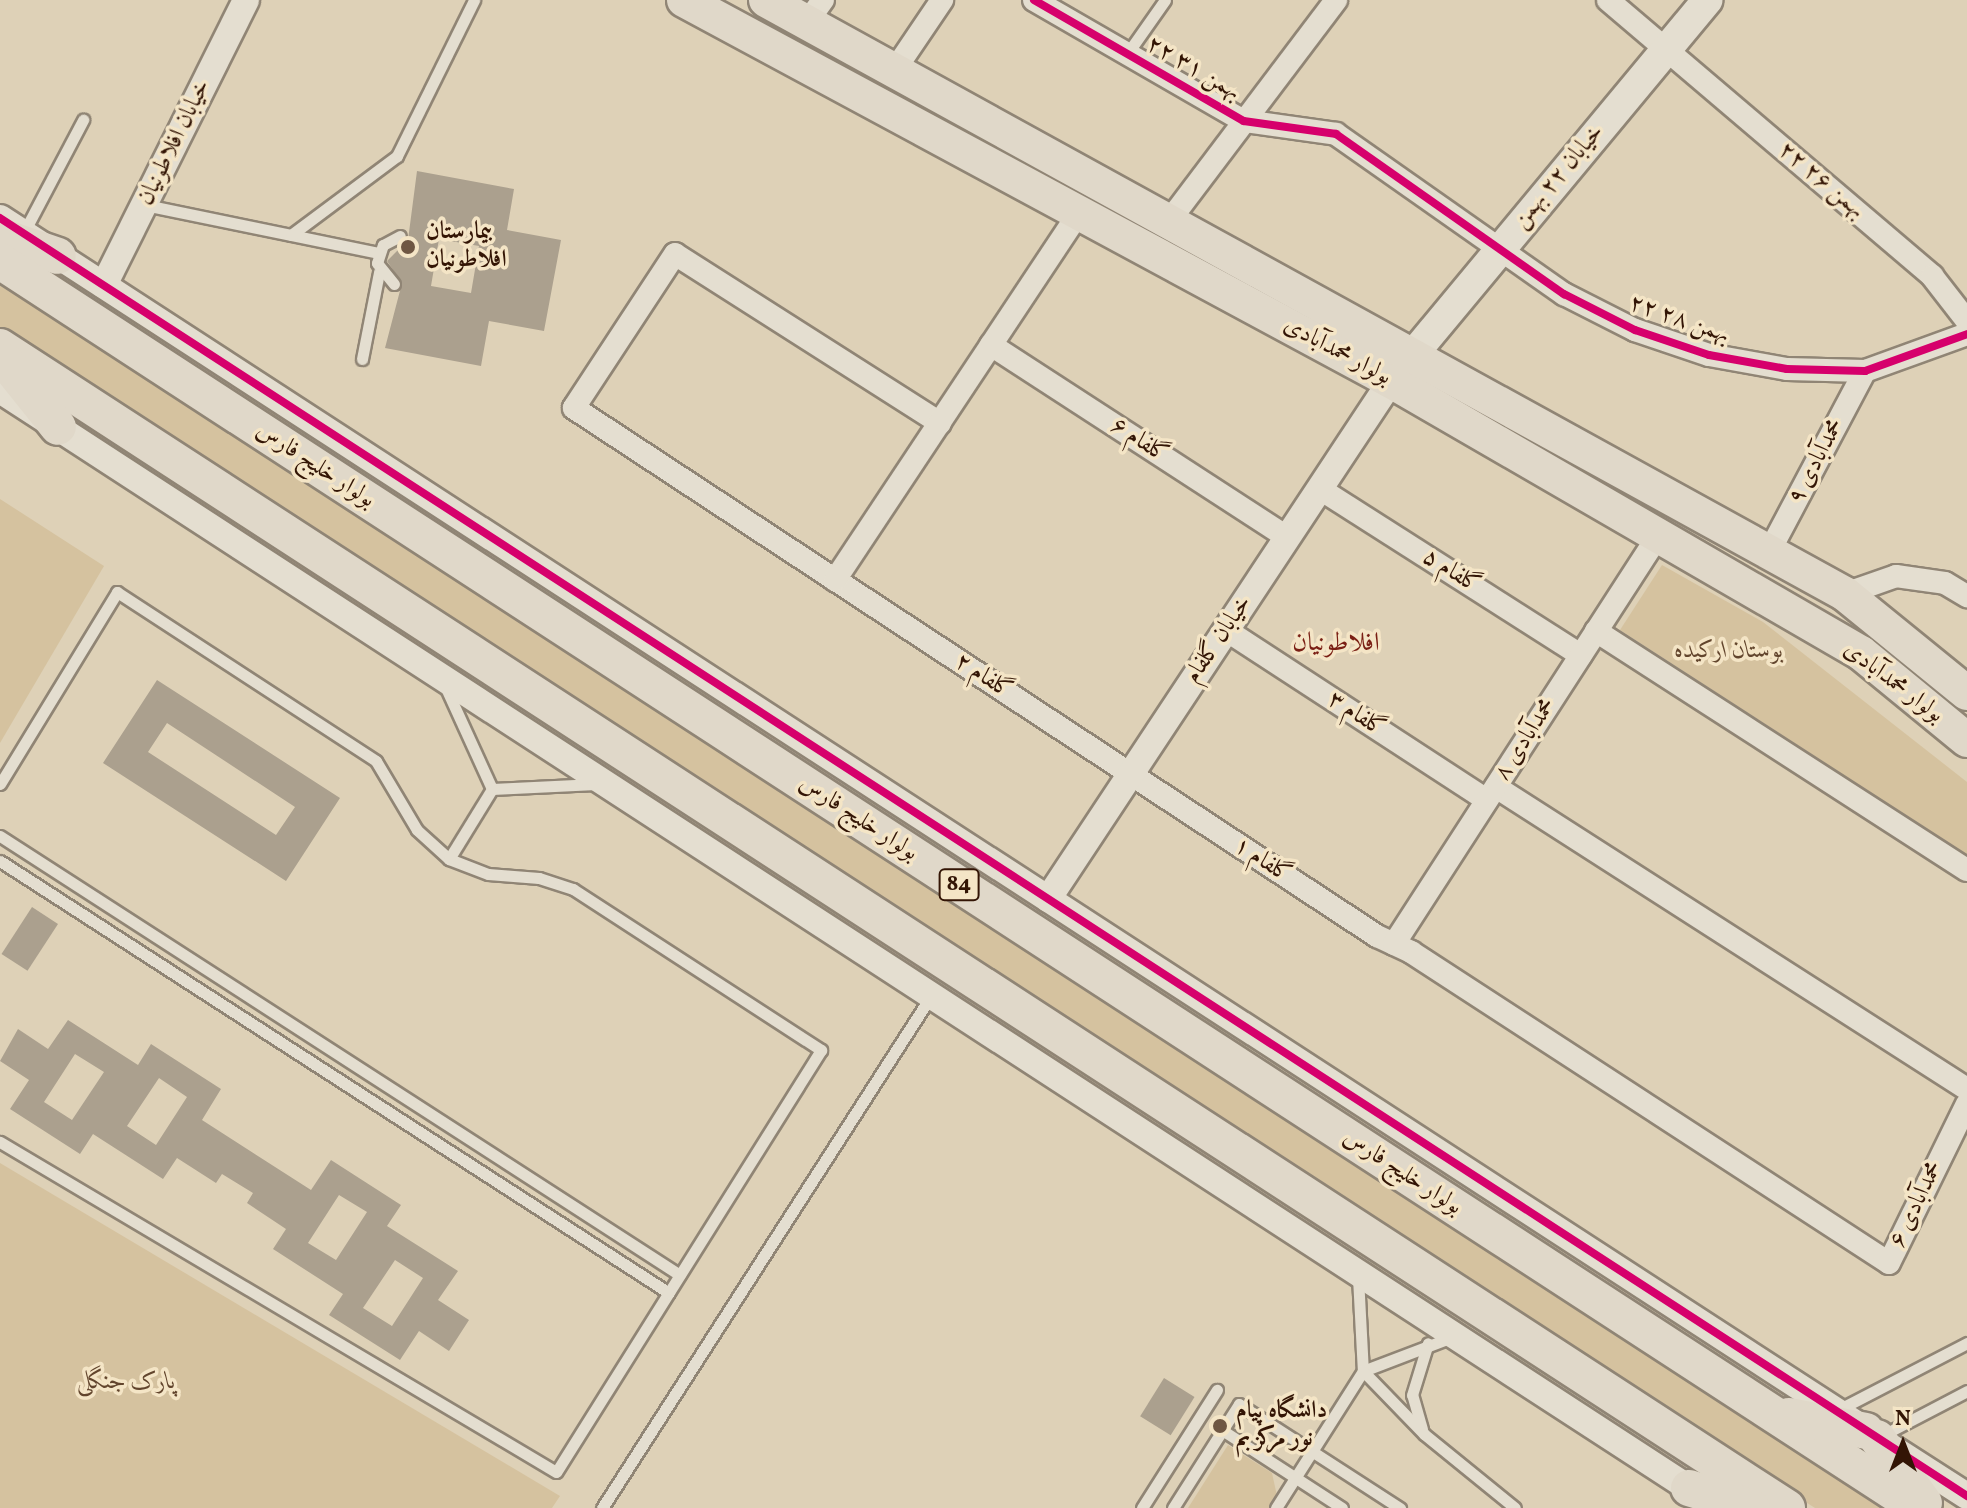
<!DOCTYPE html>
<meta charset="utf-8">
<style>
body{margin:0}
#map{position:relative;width:1967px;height:1508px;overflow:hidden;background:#ded1b7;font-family:Vollkorn,Amiri,serif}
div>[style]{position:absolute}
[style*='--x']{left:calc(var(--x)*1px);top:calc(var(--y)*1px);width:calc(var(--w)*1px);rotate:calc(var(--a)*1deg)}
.green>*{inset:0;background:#d5c29f}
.building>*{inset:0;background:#aba08e;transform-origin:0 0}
.roads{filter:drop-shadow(2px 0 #908575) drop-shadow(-2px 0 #908575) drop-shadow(0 2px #908575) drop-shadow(0 -2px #908575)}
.service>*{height:11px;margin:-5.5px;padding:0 5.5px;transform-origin:5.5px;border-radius:5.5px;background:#e4ded0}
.minor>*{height:22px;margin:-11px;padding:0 11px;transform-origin:11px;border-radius:11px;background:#e4ded0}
.tertiary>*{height:26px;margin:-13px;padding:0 13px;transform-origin:13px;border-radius:13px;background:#e4ded0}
.secondary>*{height:30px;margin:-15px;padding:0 15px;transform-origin:15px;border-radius:15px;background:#e4ded0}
.primary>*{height:34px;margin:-17px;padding:0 17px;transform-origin:17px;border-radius:17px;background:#e0d8c9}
.trunk>*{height:36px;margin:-18px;padding:0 18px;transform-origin:18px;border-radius:18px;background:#e0d8c9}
.cycleway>*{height:8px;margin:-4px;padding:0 4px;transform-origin:4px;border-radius:4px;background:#d6006c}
.dots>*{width:22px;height:22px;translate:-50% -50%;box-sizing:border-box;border:4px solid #f4e5c6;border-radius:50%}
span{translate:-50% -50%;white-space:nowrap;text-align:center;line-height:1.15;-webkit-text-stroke:7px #f4e5c6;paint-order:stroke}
.shield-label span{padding:2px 6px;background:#f4e5c6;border:2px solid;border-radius:6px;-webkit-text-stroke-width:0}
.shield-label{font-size:22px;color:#331505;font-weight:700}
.street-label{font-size:24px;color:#331505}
.poi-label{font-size:24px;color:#331505;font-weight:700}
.left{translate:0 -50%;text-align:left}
.park-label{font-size:24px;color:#62452d;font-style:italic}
.neighbourhood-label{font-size:26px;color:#7a1f14}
.north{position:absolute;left:1863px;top:1404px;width:80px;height:80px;-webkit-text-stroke:6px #f4e5c6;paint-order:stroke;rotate:0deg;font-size:22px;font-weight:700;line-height:32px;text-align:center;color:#331505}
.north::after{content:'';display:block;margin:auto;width:28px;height:36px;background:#331505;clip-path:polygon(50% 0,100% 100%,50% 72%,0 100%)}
</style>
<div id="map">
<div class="green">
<div style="clip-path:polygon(0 280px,1890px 1508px,1815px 1508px,1717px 1445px,0 328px)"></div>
<div style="clip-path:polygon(0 499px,104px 566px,0 743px)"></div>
<div style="clip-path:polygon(1662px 565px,1763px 622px,1967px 782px,1967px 855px,1620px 630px)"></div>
<div style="clip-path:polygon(0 1163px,560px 1496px,552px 1508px,0 1508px)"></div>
<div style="clip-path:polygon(1228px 1445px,1272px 1473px,1277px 1496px,1270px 1508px,1188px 1508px)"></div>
</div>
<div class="building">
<div style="clip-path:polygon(evenodd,417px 171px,514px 189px,507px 230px,561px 240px,544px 331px,489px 321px,481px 366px,385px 348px,402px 283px,387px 261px,408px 240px,417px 171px,439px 239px,479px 246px,471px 293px,431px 286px,439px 239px)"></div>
<div style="clip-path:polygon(evenodd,157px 680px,340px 798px,286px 881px,103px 763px,157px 680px,167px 723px,295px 807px,276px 835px,148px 752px,167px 723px)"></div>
<div style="left:32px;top:907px;width:31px;height:56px;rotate:33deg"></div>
<div style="clip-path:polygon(evenodd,68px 1020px,138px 1065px,151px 1044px,221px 1089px,202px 1120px,311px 1190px,331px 1160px,401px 1205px,387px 1226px,458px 1271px,438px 1300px,469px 1320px,449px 1351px,419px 1331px,400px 1360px,329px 1315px,343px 1294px,273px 1249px,286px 1229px,247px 1203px,253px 1193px,222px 1174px,216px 1183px,177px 1158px,163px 1179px,93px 1134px,80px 1154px,10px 1109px,29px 1080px,0 1061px,18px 1029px,48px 1049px,68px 1020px,75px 1054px,104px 1072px,72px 1120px,44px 1102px,75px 1054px,68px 1020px,159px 1078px,187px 1097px,156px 1145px,127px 1126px,159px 1078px,68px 1020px,339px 1195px,367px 1212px,336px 1260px,308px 1243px,339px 1195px,68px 1020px,395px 1260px,423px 1278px,392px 1326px,363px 1308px,395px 1260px)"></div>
<div style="left:1164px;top:1378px;width:36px;height:45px;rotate:32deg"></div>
</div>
<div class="roads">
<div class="service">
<div style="--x:1127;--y:54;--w:66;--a:-54.9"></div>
<div style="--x:145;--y:205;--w:238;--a:11.6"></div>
<div style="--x:24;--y:232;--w:127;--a:-62.2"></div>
<div style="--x:291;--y:235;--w:132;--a:-36.7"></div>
<div style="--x:397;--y:156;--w:174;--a:-63.7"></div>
<div style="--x:394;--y:284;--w:27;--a:-129"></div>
<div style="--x:377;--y:263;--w:19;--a:-72"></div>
<div style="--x:383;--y:245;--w:19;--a:-28"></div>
<div style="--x:362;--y:359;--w:89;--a:-78.9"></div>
<div style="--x:446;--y:688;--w:111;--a:65.5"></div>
<div style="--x:0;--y:784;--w:225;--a:-58.6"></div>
<div style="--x:117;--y:592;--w:309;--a:33.1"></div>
<div style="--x:376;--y:761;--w:80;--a:59.3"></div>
<div style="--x:417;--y:830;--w:43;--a:42.2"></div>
<div style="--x:449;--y:859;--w:42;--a:21"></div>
<div style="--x:488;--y:874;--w:51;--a:4.5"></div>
<div style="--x:539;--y:878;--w:36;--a:18"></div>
<div style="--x:573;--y:889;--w:296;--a:33"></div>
<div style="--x:821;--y:1050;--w:498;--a:122.1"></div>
<div style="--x:556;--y:1472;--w:647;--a:-149.31"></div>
<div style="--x:492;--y:789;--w:104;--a:-2.8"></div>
<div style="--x:0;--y:836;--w:809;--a:32.85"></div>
<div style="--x:449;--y:859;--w:82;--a:-58.4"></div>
<div style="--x:0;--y:861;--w:796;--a:32.85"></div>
<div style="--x:1358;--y:1277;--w:94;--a:87"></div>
<div style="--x:1363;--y:1371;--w:93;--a:-20.8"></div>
<div style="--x:1836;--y:1411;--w:148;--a:-27.4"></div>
<div style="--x:1422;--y:1429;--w:35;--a:-106"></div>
<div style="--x:1412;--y:1395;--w:54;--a:-72.9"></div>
<div style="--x:1222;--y:1430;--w:143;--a:33"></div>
<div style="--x:1881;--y:1436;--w:97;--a:-27.6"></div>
<div style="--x:602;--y:1508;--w:609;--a:-57.28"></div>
<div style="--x:1142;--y:1508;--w:140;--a:-57.6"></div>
<div style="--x:1173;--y:1508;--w:123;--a:-57.6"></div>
<div style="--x:1239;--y:1404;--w:192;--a:32.9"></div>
<div style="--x:1276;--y:1508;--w:162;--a:-57.6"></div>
<div style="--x:1363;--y:1371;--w:88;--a:45.9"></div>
<div style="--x:1424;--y:1434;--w:117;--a:39.1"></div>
</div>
<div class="minor">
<div style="--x:1034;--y:0;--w:242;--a:30"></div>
<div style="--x:1244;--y:121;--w:93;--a:8"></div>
<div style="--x:1336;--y:134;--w:279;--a:35.1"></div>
<div style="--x:1564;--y:294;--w:80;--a:26.9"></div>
<div style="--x:1635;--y:330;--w:78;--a:18.7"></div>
<div style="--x:1709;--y:355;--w:79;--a:10.2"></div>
<div style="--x:1787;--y:369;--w:78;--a:1.5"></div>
<div style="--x:1865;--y:371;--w:109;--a:-19.9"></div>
<div style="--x:1608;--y:0;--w:426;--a:40.4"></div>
<div style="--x:1932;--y:276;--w:57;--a:52.1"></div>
<div style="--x:807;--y:22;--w:27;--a:-54"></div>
<div style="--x:894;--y:71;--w:86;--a:-55.9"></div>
<div style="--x:1169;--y:221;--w:277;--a:-52.9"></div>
<div style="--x:991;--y:345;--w:354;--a:33"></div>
<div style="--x:940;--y:423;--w:314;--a:-147.5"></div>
<div style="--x:675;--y:254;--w:184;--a:123.3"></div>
<div style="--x:574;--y:408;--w:961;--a:33.33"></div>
<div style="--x:1377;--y:936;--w:38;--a:25"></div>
<div style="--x:1411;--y:952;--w:570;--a:33.05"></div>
<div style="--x:1889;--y:1263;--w:177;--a:-63.9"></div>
<div style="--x:1320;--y:489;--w:309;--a:32.5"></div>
<div style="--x:1769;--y:552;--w:205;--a:-62.1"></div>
<div style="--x:835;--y:580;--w:441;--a:-56.4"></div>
<div style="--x:1845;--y:594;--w:54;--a:-19.4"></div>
<div style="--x:1896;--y:576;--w:49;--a:8.1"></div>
<div style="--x:1945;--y:583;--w:26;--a:31"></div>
<div style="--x:1226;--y:630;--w:311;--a:33.1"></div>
<div style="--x:1596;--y:631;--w:441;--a:32.8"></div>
<div style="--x:1496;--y:787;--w:560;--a:32.67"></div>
<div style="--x:1394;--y:944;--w:486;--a:-57.1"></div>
</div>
<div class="tertiary">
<div style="--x:0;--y:218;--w:2210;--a:33.01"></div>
<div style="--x:104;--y:285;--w:318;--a:-63.5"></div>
<div style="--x:0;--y:390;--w:2033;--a:33.03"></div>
<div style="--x:1048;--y:899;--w:621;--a:-56.49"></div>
<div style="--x:1889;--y:1446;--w:93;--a:32.7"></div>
</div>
<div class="secondary">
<div style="--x:1397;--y:374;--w:486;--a:-50.3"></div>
</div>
<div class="primary">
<div style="--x:684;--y:0;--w:803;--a:28.32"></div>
<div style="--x:1391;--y:381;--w:543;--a:30.06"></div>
<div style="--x:1861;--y:653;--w:137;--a:39.4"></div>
<div style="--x:766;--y:0;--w:1232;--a:28.83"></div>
<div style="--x:1845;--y:594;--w:157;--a:39.1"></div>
</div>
<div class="trunk">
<div style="--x:0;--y:236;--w:61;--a:19"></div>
<div style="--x:0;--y:261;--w:2288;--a:33.03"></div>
<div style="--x:0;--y:347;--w:2131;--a:33.01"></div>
<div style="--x:6;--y:362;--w:83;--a:51.3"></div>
<div style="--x:1789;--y:1416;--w:78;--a:11"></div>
<div style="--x:1877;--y:1438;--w:80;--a:54.1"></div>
<div style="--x:1689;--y:1488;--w:66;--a:17.6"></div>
</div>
</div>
<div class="cycleway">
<div style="--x:1034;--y:0;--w:242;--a:30"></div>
<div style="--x:1244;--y:121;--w:93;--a:8"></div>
<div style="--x:1336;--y:134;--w:279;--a:35.1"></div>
<div style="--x:1564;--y:294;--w:80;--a:26.9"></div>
<div style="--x:1635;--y:330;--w:78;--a:18.7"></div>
<div style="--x:1709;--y:355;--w:79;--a:10.2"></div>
<div style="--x:1787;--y:369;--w:78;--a:1.5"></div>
<div style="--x:1865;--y:371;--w:109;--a:-19.9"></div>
<div style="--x:0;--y:218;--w:2346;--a:33.01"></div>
</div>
<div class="dots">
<div style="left:408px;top:247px;background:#6f5743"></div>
<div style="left:1220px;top:1426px;background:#6f5743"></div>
</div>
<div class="shield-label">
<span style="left:959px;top:885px">84</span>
</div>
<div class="street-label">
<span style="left:1193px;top:69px;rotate:30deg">۲۲ بهمن ۳۱</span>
<span style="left:175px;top:143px;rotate:-64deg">خیابان افلاطونیان</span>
<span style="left:1559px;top:177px;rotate:-50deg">خیابان ۲۲ بهمن</span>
<span style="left:1821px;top:181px;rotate:40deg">۲۲ بهمن ۲۶</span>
<span style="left:1679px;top:320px;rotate:19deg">۲۲ بهمن ۲۸</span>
<span style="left:1337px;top:352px;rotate:28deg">بولوار محمدآبادی</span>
<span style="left:1139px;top:441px;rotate:33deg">گلفام ۶</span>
<span style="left:1817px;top:462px;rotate:-62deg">محمدآبادی ۹</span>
<span style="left:315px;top:466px;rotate:33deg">بولوار خلیج فارس</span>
<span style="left:1451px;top:572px;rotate:32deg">گلفام ۵</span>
<span style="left:1219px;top:640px;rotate:-56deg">خیابان گلفام</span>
<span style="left:983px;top:677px;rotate:33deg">گلفام ۲</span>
<span style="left:1893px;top:683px;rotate:37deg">بولوار محمدآبادی</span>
<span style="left:1356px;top:715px;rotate:33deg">گلفام ۳</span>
<span style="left:1526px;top:740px;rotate:-57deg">محمدآبادی ۸</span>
<span style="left:858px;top:819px;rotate:33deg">بولوار خلیج فارس</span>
<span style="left:1262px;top:861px;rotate:33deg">گلفام ۱</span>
<span style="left:1402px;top:1173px;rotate:33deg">بولوار خلیج فارس</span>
<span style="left:1917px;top:1205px;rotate:-64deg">محمدآبادی ۶</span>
</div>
<div class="poi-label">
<span class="left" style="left:426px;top:247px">بیمارستان<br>افلاطونیان</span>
<span class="left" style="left:1236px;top:1426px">دانشگاه پیام<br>نور مرکز بم</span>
</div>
<div class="park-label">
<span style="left:1729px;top:652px">بوستان ارکیده</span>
<span style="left:126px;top:1383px">پارک جنگلی</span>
</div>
<div class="neighbourhood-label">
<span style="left:1336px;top:644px">افلاطونیان</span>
</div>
<div class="north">N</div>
</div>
